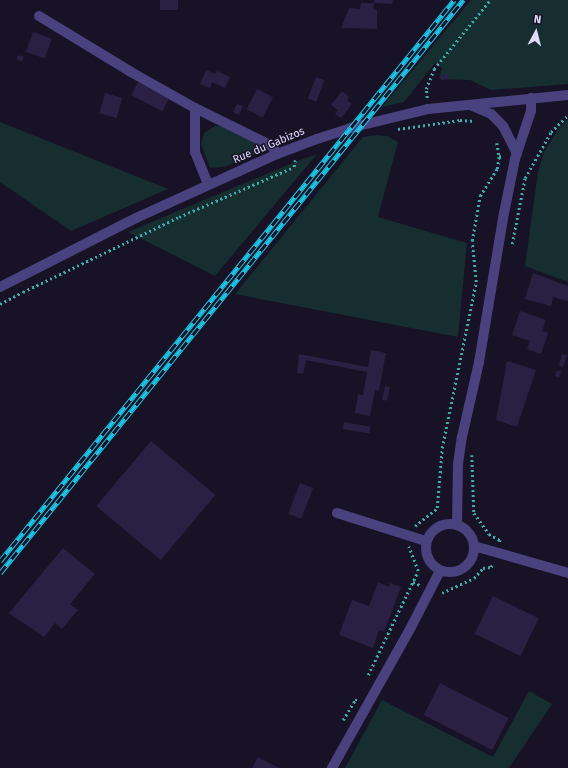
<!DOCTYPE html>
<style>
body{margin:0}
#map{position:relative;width:568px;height:768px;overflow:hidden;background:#171225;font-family:"Fira Sans",sans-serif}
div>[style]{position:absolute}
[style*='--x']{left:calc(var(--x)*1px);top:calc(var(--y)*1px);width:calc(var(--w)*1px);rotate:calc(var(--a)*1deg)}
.green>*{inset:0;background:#162e2f}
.building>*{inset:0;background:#2a2044;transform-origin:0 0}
.path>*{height:2.5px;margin-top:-1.25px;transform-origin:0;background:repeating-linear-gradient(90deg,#3dacac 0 2px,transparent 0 5px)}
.minor>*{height:10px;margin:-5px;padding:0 5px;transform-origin:5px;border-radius:5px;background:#49427f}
.minor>.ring{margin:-5px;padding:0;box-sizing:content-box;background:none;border:10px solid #49427f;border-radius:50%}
.rail>*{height:4.5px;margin-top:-2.25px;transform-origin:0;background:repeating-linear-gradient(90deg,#171225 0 9px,#1cc5e6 0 18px);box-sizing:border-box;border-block:1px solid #1cc5e6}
span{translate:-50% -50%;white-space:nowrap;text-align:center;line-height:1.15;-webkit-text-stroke:3px #171225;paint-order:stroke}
.street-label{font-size:11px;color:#e0dbfb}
.north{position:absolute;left:516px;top:12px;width:40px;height:40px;-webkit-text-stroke:3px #171225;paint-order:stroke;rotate:7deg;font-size:11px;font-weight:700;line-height:16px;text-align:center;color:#e0dbfb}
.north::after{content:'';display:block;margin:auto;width:14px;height:18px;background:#e0dbfb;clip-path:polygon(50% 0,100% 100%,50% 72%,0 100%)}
</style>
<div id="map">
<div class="green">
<div style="clip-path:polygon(471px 0,568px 0,568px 84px,491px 90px,470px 80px,439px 79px,442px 68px,435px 63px,404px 102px,382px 107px)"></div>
<div style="clip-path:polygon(568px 119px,568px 282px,525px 266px,538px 172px,544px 152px,559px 128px)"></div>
<div style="clip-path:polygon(0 122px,168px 189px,71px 231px,0 182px)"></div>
<div style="clip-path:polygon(215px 126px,221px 126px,254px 142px,260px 148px,258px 153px,224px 167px,210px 168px,201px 144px,204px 133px)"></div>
<div style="clip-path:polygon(377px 135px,387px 136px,398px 142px,378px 217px,467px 243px,458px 337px,235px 294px,363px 137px)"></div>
<div style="clip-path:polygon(317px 154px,215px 276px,128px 232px,295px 162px)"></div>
<div style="clip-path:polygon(529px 691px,552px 704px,509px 768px,345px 768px,382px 700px,493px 757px)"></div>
</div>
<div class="building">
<div style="left:160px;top:0;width:18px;height:10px"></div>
<div style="clip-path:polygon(374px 0,393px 0,392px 4px,374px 3px)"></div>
<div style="clip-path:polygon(361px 3px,374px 3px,373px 9px,377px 10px,377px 29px,341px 28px,349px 8px,360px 9px)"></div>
<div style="left:33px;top:32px;width:20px;height:21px;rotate:20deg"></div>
<div style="left:18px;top:55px;width:6px;height:5px;rotate:18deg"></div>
<div style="clip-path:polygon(206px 70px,215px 74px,217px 71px,230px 77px,225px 88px,212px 82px,210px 88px,200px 84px)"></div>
<div style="left:448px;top:74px;width:5px;height:8px;rotate:79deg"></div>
<div style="left:316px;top:77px;width:9px;height:23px;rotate:21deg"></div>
<div style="left:138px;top:82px;width:35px;height:15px;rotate:27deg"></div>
<div style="left:257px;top:89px;width:18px;height:23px;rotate:27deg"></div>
<div style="clip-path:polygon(342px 91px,349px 97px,347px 100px,352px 104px,341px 118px,335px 114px,338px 110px,331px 105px)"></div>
<div style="left:105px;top:93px;width:18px;height:21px;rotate:16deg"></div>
<div style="clip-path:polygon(237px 104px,243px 106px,239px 115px,233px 112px)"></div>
<div style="clip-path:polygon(533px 273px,568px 286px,568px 301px,553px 297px,551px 306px,525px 299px)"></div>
<div style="clip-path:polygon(520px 311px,546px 320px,542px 331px,548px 333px,541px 354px,527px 349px,530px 341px,512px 335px)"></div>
<div style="clip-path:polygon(371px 350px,386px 353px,379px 391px,375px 390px,370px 416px,355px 413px,358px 394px,363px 395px,367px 372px,306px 360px,303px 374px,297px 373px,299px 354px,368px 367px)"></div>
<div style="clip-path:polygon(562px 354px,567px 355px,563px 367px,559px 366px)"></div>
<div style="clip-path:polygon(507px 361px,536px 370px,517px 427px,496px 420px)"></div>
<div style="clip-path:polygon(557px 370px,561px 372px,559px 378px,555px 376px)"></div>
<div style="left:385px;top:386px;width:5px;height:14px;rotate:11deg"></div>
<div style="left:344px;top:422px;width:27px;height:7px;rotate:10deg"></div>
<div style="left:151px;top:441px;width:84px;height:85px;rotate:40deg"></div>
<div style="left:300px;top:483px;width:14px;height:33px;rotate:21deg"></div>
<div style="clip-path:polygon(63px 548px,95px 574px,70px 604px,78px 610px,62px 629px,55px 623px,44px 637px,9px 613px)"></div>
<div style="clip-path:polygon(378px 582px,389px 587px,390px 583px,401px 587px,384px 632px,379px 630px,373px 648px,339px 635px,352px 600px,369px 606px)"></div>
<div style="left:493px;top:596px;width:51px;height:42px;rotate:26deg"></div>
<div style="left:440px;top:683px;width:77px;height:36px;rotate:27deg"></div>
<div style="clip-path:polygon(258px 757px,279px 768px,252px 768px)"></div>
</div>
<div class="path">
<div style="--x:427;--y:98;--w:9;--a:-96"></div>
<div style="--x:426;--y:89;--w:22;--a:-68"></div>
<div style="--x:434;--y:69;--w:89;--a:-50.9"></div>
<div style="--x:398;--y:129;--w:63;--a:-8.3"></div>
<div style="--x:460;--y:120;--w:15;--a:4"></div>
<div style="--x:497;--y:143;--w:13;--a:81"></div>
<div style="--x:499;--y:156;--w:5;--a:11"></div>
<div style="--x:512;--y:244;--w:67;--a:-78.9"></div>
<div style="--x:525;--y:178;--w:53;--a:-60.5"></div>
<div style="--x:551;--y:132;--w:24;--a:-45"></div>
<div style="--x:0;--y:304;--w:26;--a:-28"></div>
<div style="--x:23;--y:292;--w:173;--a:-25.7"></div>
<div style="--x:179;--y:217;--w:125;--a:-23.5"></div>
<div style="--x:294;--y:167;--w:7;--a:-82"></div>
<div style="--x:472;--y:455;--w:58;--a:88"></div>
<div style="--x:474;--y:513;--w:26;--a:54"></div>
<div style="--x:489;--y:534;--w:13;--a:29"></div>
<div style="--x:500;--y:540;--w:2;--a:90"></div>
<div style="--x:415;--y:526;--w:28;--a:-39"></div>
<div style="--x:437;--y:508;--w:60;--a:-85.2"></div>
<div style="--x:442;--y:448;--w:169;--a:-78.4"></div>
<div style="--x:476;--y:282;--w:41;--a:-95.6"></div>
<div style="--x:472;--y:241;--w:46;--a:-79.9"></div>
<div style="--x:480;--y:196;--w:32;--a:-58"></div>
<div style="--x:497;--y:169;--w:13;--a:-81"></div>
<div style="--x:413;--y:582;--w:8;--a:23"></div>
<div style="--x:442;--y:593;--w:35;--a:-25"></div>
<div style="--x:474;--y:578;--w:13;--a:-48"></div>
<div style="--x:483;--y:568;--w:8;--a:-7"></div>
<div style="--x:491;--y:567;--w:5;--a:-68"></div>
<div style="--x:368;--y:675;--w:115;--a:-64.3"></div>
<div style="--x:418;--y:571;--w:26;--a:-111"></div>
<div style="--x:343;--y:720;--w:23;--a:-59"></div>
<div style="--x:355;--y:700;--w:3;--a:0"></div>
</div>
<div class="minor">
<div style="--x:39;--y:16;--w:108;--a:31.3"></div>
<div style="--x:131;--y:72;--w:73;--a:29.4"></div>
<div style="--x:195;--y:108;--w:86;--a:26.3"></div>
<div style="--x:272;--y:146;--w:9;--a:58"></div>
<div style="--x:470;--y:105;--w:23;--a:23"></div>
<div style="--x:491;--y:114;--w:17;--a:45"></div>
<div style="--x:503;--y:126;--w:31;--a:63"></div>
<div style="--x:195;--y:108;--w:44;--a:90"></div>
<div style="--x:195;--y:152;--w:35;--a:68"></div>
<div style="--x:0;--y:287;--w:153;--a:-26.9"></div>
<div style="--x:136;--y:218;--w:155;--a:-24.4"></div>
<div style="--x:277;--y:154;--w:43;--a:-20.6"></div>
<div style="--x:317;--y:139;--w:35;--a:-18"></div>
<div style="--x:350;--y:128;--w:80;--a:-13.7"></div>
<div style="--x:428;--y:109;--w:141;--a:-5.7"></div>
<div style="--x:337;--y:513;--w:93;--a:17.5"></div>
<div class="ring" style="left:426px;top:524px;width:38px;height:38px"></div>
<div style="--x:457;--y:525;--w:61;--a:-89.1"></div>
<div style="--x:458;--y:464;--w:27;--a:-82"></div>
<div style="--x:462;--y:437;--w:77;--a:-77.2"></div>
<div style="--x:479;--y:362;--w:151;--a:-80.5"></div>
<div style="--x:504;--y:213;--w:55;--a:-78.5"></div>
<div style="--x:515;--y:159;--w:51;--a:-71.6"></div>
<div style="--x:531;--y:111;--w:13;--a:-90"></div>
<div style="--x:474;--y:546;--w:98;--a:16"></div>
<div style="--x:332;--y:768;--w:157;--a:-60.7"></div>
<div style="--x:409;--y:631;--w:68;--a:-62.7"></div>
</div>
<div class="rail">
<div style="--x:0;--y:561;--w:722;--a:-51.02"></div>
<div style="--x:0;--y:573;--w:737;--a:-51.06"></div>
</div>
<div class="street-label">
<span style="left:269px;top:146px;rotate:-23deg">Rue du Gabizos</span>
</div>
<div class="north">N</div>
</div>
